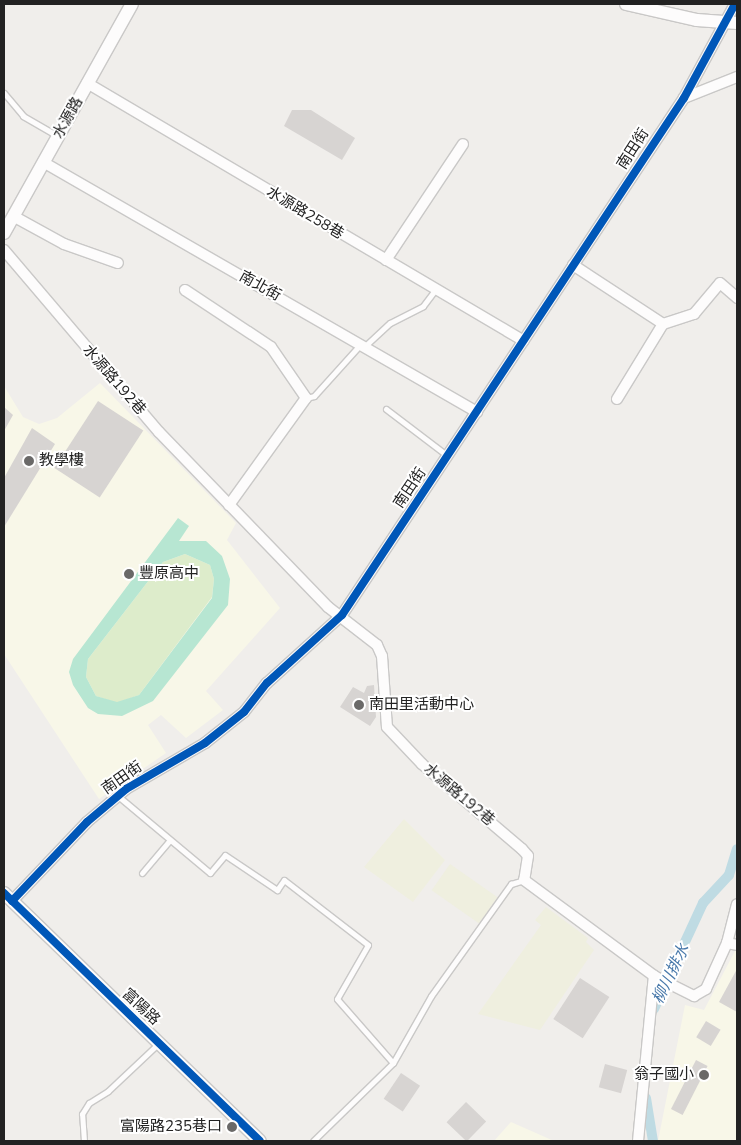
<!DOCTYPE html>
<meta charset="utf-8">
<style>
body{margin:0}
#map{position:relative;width:741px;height:1145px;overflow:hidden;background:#f0eeeb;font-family:"Nunito Sans","Noto Sans TC",sans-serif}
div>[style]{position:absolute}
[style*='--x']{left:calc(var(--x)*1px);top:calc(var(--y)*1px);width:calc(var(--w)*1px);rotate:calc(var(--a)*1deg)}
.education>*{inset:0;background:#f8f7e8}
.farmland>*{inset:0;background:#efefdf;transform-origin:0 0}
.grass>*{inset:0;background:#ddeccb}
.pitch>*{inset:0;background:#b7e6d2}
.canal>*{height:10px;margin:-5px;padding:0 5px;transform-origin:5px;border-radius:5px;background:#bfdbe3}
.building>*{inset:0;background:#d7d4d2;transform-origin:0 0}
.roads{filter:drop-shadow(1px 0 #c9c8c7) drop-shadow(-1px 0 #c9c8c7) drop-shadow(0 1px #c9c8c7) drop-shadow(0 -1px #c9c8c7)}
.service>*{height:5px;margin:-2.5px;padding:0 2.5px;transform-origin:2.5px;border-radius:2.5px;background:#fdfcfc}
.minor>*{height:10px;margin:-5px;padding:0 5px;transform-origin:5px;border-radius:5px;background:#fdfcfc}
.tertiary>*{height:12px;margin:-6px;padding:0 6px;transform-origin:6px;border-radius:6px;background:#fdfcfc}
.cycleway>*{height:8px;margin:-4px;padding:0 4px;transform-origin:4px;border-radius:4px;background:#0057b8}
.dots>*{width:14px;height:14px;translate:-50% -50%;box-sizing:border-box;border:2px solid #fff;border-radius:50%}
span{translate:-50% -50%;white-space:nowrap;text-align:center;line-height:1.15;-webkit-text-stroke:4px #fff;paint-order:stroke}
.street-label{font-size:15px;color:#222}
.poi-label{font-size:15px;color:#222}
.left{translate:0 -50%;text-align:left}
.right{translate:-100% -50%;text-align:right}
.water-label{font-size:16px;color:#4a7aab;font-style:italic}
.frame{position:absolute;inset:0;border:5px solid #222;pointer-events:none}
</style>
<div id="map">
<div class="education">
<div style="clip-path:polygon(100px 383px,236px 523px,227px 540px,280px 608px,206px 691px,223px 710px,186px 738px,161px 715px,148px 725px,166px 753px,99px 799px,4px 654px,4px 386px,23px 417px,39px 424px,57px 418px)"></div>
<div style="clip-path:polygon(736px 949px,737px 1141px,658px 1141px,685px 1005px,704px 1010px)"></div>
<div style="clip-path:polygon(511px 1122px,554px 1141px,494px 1141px)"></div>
</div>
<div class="farmland">
<div style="clip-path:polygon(404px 819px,445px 860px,413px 902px,364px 867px)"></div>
<div style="left:450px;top:864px;width:58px;height:32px;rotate:35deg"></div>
<div style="clip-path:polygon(546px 907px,588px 938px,586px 942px,594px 950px,540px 1030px,478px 1014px,541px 925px,535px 920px)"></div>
</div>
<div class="grass">
<div style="clip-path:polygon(185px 554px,210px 565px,214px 579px,212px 597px,139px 695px,117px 703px,96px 696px,86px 677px,88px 659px,163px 562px)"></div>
</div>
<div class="pitch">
<div style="clip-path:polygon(evenodd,178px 518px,189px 526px,179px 541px,206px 541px,222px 556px,230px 579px,228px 605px,153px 701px,122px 716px,98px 714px,88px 708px,73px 685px,69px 672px,73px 659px,178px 518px,185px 554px,210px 565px,214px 579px,212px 598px,139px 695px,117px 702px,96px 696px,86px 677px,88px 659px,163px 562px,185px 554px)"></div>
</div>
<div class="canal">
<div style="--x:654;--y:1009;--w:117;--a:-65.2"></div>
<div style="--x:703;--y:903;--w:38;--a:-47"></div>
<div style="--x:729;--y:875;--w:27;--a:-73"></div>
<div style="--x:646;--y:1098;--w:44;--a:80.8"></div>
</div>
<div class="building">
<div style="clip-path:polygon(292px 110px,311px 110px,355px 138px,342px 160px,284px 126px)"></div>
<div style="left:98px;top:401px;width:54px;height:80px;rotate:33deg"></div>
<div style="clip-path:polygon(4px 407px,13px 415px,4px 431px)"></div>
<div style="clip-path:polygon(32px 428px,55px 444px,4px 527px,4px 478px)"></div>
<div style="clip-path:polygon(374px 685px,376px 717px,370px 726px,340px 707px,353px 687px,364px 693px,367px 686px)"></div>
<div style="clip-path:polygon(737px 969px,737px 1012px,719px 1002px)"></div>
<div style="left:580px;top:978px;width:35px;height:49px;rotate:33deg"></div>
<div style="left:706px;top:1021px;width:17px;height:19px;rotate:31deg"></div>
<div style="left:696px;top:1060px;width:13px;height:55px;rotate:27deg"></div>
<div style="left:605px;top:1064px;width:23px;height:24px;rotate:15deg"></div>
<div style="left:401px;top:1073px;width:23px;height:31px;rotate:34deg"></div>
<div style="left:466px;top:1102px;width:28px;height:28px;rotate:44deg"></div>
</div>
<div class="roads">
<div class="service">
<div style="--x:4;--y:93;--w:30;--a:50"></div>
<div style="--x:23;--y:116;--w:39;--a:30"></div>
<div style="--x:365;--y:346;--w:34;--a:-43"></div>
<div style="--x:390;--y:323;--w:37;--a:-27"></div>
<div style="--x:423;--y:306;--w:21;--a:-53"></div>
<div style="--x:306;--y:398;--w:8;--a:-14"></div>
<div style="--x:314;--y:396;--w:69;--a:-48"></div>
<div style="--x:386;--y:409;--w:78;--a:37.2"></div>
<div style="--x:118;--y:796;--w:120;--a:39.9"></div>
<div style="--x:210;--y:873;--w:23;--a:-50"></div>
<div style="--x:225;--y:855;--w:63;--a:33.9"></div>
<div style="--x:277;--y:890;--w:12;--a:-55"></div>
<div style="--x:284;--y:880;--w:106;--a:37.7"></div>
<div style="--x:368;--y:945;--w:62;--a:119.9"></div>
<div style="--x:337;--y:999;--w:85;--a:48.8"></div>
<div style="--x:142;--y:873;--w:43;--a:-49.7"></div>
<div style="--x:84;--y:1141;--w:27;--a:-94"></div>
<div style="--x:82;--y:1114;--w:13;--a:-58"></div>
<div style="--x:89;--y:1103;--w:22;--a:-32"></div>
<div style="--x:108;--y:1091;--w:70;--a:-43.3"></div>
<div style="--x:313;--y:1141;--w:112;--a:-44.3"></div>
<div style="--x:393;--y:1063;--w:77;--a:-60.4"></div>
<div style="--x:431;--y:996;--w:138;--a:-54.5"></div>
<div style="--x:511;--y:884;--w:14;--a:-17"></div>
</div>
<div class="minor">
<div style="--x:87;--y:83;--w:507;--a:30.56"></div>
<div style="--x:684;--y:98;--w:57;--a:-21.6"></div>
<div style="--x:43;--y:162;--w:501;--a:29.94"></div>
<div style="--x:13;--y:216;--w:58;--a:28.8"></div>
<div style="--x:64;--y:244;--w:57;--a:19.4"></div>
<div style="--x:4;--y:250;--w:239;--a:49.6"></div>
<div style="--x:159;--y:432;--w:243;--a:46"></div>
<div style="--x:328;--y:607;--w:62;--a:37.8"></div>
<div style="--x:377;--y:645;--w:12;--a:66"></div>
<div style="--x:382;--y:656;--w:71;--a:86"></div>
<div style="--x:387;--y:727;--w:51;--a:46.6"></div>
<div style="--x:422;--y:764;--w:131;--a:40.4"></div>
<div style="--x:522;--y:849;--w:9;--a:49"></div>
<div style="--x:528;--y:856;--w:24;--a:99"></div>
<div style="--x:524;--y:880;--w:162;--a:36.4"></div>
<div style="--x:654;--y:976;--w:45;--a:26.6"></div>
<div style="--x:694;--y:996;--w:14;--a:-30"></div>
<div style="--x:706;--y:989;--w:51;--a:-65.5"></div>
<div style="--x:727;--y:943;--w:40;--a:-75.6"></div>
<div style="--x:386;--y:260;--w:139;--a:-56.4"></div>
<div style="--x:573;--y:265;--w:108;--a:33.2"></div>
<div style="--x:663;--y:324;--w:33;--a:-18"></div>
<div style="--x:694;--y:314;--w:40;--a:-50"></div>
<div style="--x:720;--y:283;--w:23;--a:41"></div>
<div style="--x:185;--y:290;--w:103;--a:33.5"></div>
<div style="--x:271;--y:347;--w:62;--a:55.5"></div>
<div style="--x:306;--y:398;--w:132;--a:125.7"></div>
<div style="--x:617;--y:399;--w:88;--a:-58.5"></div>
<div style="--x:12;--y:901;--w:109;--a:-46.5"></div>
<div style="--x:87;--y:822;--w:51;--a:-40.2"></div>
<div style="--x:126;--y:789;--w:91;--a:-30.2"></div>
<div style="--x:205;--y:743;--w:50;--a:-38.5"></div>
<div style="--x:244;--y:712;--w:37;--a:-52"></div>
<div style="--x:267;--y:683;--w:101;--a:-42.2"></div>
<div style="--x:342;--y:615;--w:620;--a:-56.52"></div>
<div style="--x:684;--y:98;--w:107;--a:-61.5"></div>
<div style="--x:727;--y:943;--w:10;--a:11"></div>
<div style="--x:638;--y:1141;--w:166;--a:-84.5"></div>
</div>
<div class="tertiary">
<div style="--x:626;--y:4;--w:73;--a:12.7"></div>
<div style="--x:697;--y:20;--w:40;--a:4.3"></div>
<div style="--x:4;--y:233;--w:262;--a:-60.8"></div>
<div style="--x:4;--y:893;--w:356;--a:44.1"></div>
</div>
</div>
<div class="cycleway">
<div style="--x:4;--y:893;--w:356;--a:44.1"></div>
<div style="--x:12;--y:901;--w:109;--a:-46.5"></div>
<div style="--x:87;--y:822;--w:51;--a:-40.2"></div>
<div style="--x:126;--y:789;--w:91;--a:-30.2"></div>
<div style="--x:205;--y:743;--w:50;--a:-38.5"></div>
<div style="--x:244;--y:712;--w:37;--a:-52"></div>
<div style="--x:267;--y:683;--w:101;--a:-42.2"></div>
<div style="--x:342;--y:615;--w:620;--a:-56.52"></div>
<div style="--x:684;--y:98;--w:107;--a:-61.5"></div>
</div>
<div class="dots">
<div style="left:29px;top:461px;background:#6a6968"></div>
<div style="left:129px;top:574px;background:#6a6968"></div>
<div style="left:359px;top:705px;background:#6a6968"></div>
<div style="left:704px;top:1075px;background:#6a6968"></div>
<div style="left:232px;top:1127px;background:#6a6968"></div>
</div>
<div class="street-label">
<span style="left:68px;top:118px;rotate:-61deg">水源路</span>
<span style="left:633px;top:149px;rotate:-57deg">南田街</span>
<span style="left:305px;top:213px;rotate:31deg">水源路258巷</span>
<span style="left:260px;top:286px;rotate:29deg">南北街</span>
<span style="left:114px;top:380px;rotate:49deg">水源路192巷</span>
<span style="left:410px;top:488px;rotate:-56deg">南田街</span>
<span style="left:122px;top:778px;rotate:-35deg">南田街</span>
<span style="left:459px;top:795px;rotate:40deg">水源路192巷</span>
<span style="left:141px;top:1007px;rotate:43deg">富陽路</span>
</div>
<div class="poi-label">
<span class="left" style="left:39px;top:461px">教學樓</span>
<span class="left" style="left:139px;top:574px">豐原高中</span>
<span class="left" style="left:369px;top:705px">南田里活動中心</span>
<span class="right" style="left:694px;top:1075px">翁子國小</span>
<span class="right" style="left:222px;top:1127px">富陽路235巷口</span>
</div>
<div class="water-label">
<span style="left:671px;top:974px;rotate:-64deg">柳川排水</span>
</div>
<div class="frame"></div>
</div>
